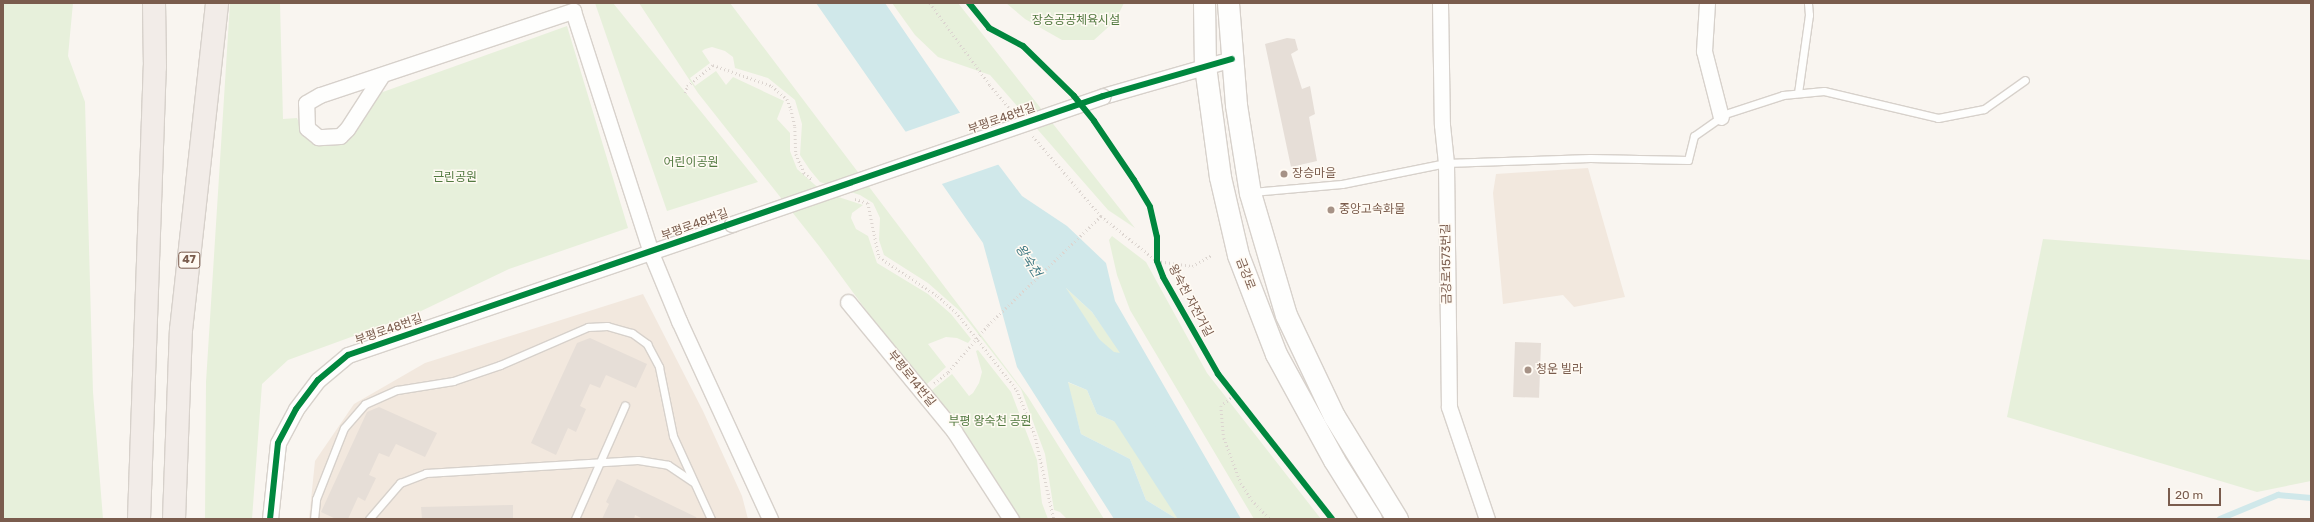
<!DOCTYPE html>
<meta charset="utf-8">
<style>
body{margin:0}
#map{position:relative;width:2314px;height:522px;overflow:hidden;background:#f9f5f0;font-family:Rubik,"Noto Sans KR",sans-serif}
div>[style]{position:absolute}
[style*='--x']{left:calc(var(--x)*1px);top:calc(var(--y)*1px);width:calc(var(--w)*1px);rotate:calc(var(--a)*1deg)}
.residential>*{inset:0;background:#f2e8de}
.green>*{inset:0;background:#e7f0db}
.water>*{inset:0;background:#d0e8ea}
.pier>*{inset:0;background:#f9f5f0}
.stream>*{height:5.5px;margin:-2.75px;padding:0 2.75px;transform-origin:2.75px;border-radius:2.75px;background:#d0e8ea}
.river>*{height:32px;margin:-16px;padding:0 16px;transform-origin:16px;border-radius:16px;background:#d0e8ea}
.building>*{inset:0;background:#e6ded7;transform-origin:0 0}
.path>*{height:2.5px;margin-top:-1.25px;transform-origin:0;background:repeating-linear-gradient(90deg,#dcd5d0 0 1px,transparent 0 4px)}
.roads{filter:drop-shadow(1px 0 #d7d1cb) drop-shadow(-1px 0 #d7d1cb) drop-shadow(0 1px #d7d1cb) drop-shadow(0 -1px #d7d1cb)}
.service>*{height:7px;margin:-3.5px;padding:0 3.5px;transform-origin:3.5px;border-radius:3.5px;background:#fefefd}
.minor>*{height:15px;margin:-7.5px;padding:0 7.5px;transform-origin:7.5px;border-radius:7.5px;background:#fefefd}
.secondary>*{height:21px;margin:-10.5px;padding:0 10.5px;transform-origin:10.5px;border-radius:10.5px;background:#fefefd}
.trunk>*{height:22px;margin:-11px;padding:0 11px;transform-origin:11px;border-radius:11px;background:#f2ece8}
.bridges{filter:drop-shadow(1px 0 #d7d1cb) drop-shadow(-1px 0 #d7d1cb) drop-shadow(0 1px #d7d1cb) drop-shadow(0 -1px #d7d1cb)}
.minor-bridge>*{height:15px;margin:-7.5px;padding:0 7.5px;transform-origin:7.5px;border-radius:7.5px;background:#fefefd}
.cycleway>*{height:6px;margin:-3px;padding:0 3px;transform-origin:3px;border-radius:3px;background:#00873e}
.dots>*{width:11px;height:11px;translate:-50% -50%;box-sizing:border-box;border:2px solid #fffaf3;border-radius:50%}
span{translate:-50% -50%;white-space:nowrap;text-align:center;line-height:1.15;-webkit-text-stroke:3px #fffaf3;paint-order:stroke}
.shield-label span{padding:1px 3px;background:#fffaf3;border:1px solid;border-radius:3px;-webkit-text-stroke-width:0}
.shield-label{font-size:11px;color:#7a5c4d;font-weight:700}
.park-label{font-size:12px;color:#537a41}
.street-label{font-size:12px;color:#7a5c4d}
.poi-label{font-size:12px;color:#7a5c4d}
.left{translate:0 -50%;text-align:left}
.water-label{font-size:13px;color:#437c86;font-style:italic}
.frame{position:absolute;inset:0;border:4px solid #7a5c4d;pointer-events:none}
.scale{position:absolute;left:2168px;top:488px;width:53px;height:18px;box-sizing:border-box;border:2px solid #7a5c4d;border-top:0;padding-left:5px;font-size:12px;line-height:14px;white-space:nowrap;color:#7a5c4d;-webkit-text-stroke:3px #fffaf3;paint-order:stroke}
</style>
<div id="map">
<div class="residential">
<div style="clip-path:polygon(1588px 168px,1625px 297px,1574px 307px,1563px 295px,1503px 304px,1493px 193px,1496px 174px)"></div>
<div style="clip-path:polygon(643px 294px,703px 411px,742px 496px,748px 519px,309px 519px,315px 461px,354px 404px,425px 363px)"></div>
</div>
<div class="green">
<div style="clip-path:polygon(3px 3px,73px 3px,68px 56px,85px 102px,93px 392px,103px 519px,3px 519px)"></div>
<div style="clip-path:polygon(230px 3px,280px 3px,283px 119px,297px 118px,306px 138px,322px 146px,335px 145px,349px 139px,380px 93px,567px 26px,628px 228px,509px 269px,417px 313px,288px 360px,262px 384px,252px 519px,205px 519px,206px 382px)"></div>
<div style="clip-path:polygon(595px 3px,613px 3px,758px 182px,667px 211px)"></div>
<div style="clip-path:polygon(639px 3px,730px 3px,1028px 397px,1104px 519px,1067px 519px,1060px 512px,1054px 510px,1045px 454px,1021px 389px,961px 312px,928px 283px,884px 255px,879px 240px,880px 218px,873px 203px,860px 195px,820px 182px,810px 170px,800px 155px,802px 124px,795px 100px,768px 78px,735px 68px,733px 57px,725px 51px,712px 47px,705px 49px,702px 51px,710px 63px,690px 78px,695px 86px,716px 71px,726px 85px,733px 77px,784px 101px,777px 119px,790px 133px,790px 151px,797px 169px,823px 192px,863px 205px,852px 213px,851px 218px,856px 229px,868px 236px,877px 263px,928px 294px,951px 314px,971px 339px,968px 343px,957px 338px,946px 337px,928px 344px,946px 367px,927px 384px,931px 391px,952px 374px,969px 396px,973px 393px,979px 383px,982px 372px,976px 351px,978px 350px,1011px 392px,1037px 460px,1042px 503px,1048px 519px,1019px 519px,819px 246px,698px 93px)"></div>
<div style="clip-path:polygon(892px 3px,958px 3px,1135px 228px,1108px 210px,990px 75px,938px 57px,915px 35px)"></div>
<div style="clip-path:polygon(1006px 3px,1124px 3px,1115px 21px,1094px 40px,1062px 40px,1025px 19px)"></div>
<div style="clip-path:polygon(1112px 236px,1146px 262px,1207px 373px,1321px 519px,1254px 519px,1130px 310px,1117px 275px,1109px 240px)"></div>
<div style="clip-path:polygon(2043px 239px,2311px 260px,2311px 481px,2257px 492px,2007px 417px)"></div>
<div style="clip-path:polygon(1066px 288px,1092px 312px,1121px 353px,1114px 353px,1093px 334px,1122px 387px,1115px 385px,1084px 356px,1064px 342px,1055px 319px,1045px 304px)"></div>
<div style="clip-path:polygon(1067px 382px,1087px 390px,1097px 414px,1125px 426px,1158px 470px,1199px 505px,1206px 519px,1177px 519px,1146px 500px,1130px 459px,1081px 434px)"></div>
</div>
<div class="water">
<div style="clip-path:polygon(evenodd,816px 3px,885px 3px,967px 123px,1022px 196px,1067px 226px,1106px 263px,1115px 301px,1241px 519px,1206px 519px,1199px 505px,1158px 470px,1125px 426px,1097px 414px,1087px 390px,1068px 382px,1081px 434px,1130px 459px,1146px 500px,1177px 519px,1114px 519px,1017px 367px,983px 243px,816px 3px,1066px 288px,1092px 312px,1120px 353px,1114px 352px,1092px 333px,1122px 387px,1115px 385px,1084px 356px,1064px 342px,1055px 319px,1045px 303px,1066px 288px)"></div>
</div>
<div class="pier">
<div style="clip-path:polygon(962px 112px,1000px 164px,939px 185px,902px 133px)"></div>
</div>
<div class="stream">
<div style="--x:2220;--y:519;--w:63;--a:-22.5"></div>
<div style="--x:2278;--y:495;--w:33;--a:5"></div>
</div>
<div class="river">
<div style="--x:1030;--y:262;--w:306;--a:57"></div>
</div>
<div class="building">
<div style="clip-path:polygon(1287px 38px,1295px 39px,1298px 50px,1291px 54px,1302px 89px,1310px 86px,1315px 114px,1309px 117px,1317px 161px,1291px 167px,1265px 44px)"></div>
<div style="clip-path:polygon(590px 338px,647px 364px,636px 388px,606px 375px,600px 388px,590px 384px,580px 406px,586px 409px,576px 432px,568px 428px,556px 455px,531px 443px,577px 343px)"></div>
<div style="left:1515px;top:342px;width:26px;height:55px;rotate:2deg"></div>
<div style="clip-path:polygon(379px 407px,437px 433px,425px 457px,396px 444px,389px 457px,379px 453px,369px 475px,376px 478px,365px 501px,358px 497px,348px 519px,336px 519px,321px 512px,367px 412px)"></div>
<div style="clip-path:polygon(617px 479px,696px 517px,697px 519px,643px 519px,635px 515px,634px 519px,602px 519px,609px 504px,606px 502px)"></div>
<div style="clip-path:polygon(513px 505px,513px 519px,422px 519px,421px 507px)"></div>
</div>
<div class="path">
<div style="--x:930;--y:3;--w:102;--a:53.8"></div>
<div style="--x:990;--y:85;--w:34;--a:50"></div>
<div style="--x:685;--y:93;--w:7;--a:-74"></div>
<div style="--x:687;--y:86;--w:33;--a:-39"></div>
<div style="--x:713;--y:65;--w:63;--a:19.6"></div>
<div style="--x:772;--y:86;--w:20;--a:41"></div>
<div style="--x:787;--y:99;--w:11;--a:68"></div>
<div style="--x:791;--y:109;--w:18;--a:77"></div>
<div style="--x:795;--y:127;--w:27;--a:88"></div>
<div style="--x:796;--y:154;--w:21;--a:67"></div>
<div style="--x:804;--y:173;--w:10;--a:37"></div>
<div style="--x:1033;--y:136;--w:105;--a:49.6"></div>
<div style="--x:855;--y:199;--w:14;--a:17"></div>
<div style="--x:868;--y:203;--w:55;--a:78.5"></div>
<div style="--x:879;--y:257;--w:71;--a:33.5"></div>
<div style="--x:938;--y:296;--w:24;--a:42"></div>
<div style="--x:956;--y:312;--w:99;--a:52"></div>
<div style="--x:1017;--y:390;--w:48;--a:68.2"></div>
<div style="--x:1035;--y:435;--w:86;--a:77.3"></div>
<div style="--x:934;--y:383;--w:18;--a:-38"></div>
<div style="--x:948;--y:372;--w:62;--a:-49.6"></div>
<div style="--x:988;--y:325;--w:157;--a:-44"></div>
<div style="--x:1101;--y:216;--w:72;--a:38.8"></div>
<div style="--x:1157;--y:261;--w:35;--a:8"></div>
<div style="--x:1192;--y:266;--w:23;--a:-29"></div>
<div style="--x:1234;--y:396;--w:16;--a:142"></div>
<div style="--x:1221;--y:406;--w:32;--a:85"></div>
<div style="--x:1224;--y:438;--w:48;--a:69.3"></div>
<div style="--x:1241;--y:483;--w:20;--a:57"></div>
<div style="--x:1252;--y:500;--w:26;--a:47"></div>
</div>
<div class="roads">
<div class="service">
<div style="--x:1798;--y:93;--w:79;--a:-82"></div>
<div style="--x:1809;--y:15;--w:12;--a:-95"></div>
<div style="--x:1252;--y:192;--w:90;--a:-5.1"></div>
<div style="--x:1342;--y:184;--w:106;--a:-11.4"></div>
<div style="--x:1446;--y:163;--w:144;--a:-2"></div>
<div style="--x:1590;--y:158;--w:98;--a:1.2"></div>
<div style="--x:1688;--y:160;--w:25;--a:-76"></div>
<div style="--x:1694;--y:136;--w:38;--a:-35"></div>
<div style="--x:1725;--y:114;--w:61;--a:-18.1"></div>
<div style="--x:1783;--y:95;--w:41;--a:-5.6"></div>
<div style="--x:1824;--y:91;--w:117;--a:13.3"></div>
<div style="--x:1938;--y:118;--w:47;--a:-11.1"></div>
<div style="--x:1984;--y:109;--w:50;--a:-35.3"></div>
<div style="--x:314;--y:519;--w:20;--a:-84"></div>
<div style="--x:316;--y:499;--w:76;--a:-68.5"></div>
<div style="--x:344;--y:428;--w:32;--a:-49"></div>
<div style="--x:365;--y:404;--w:35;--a:-24"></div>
<div style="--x:397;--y:390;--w:57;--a:-9.1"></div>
<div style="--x:453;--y:381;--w:50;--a:-18.8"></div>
<div style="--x:500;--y:365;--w:96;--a:-23.4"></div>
<div style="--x:588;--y:327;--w:19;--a:-3"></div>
<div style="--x:607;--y:326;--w:26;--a:16"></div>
<div style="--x:632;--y:333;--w:19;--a:36"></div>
<div style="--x:647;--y:344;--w:26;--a:62"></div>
<div style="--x:659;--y:367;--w:70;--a:78.5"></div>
<div style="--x:673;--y:436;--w:91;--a:65.4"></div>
<div style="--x:369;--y:519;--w:48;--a:-49.3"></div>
<div style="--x:400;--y:483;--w:28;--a:-21"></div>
<div style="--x:426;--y:473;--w:212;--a:-3.5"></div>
<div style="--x:638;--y:460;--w:30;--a:9"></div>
<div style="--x:668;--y:465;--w:30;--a:34"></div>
<div style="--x:575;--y:519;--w:124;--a:-66.3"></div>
</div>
<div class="minor">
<div style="--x:1440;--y:3;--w:122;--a:89.1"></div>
<div style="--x:1442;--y:125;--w:38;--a:84"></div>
<div style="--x:1446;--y:163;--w:244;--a:89.3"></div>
<div style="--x:1449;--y:407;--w:118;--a:71.3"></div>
<div style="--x:1707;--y:3;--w:48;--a:93.6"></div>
<div style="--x:1704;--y:51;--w:68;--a:75.6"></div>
<div style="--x:382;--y:75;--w:64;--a:122.9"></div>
<div style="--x:347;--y:129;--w:10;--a:135"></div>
<div style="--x:340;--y:136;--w:22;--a:177"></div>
<div style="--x:318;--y:137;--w:14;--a:-141"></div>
<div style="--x:307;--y:128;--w:25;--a:-92"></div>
<div style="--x:306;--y:103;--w:16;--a:-30"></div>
<div style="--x:320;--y:95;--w:267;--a:-18.4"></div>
<div style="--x:573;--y:11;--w:254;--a:72.1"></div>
<div style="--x:651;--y:253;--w:74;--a:67.6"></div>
<div style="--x:679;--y:321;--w:218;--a:65.3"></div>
<div style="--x:1103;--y:96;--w:134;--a:-16"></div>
<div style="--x:848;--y:302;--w:167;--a:50.6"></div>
<div style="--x:954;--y:431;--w:105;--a:57.1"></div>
<div style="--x:270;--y:519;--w:76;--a:-84"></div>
<div style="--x:278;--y:443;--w:38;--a:-62"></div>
<div style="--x:296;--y:409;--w:36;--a:-53"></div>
<div style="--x:318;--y:380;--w:39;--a:-40"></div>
<div style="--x:348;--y:355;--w:406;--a:-18.8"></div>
</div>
<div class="secondary">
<div style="--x:1204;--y:3;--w:63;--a:89.1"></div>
<div style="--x:1205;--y:66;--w:112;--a:82.3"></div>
<div style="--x:1220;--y:177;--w:80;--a:77"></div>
<div style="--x:1238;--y:255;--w:106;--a:69"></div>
<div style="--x:1276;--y:354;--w:121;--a:61.3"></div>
<div style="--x:1334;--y:460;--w:70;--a:57.9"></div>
<div style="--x:1228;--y:3;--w:102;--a:85.5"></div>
<div style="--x:1236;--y:105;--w:89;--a:81"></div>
<div style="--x:1250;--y:193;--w:127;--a:73.6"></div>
<div style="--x:1286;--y:315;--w:112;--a:64.6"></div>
<div style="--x:1334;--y:416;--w:121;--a:58.5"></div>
</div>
<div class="trunk">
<div style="--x:139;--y:519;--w:452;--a:-88"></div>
<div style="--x:155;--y:67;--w:64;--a:-90.9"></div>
<div style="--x:174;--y:519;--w:189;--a:-87.9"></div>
<div style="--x:181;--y:330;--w:329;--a:-83.7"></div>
</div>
</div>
<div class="bridges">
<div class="minor-bridge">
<div style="--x:732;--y:224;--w:392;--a:-19"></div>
</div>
</div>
<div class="cycleway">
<div style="--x:969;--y:3;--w:32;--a:51"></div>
<div style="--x:989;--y:28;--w:38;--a:28"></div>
<div style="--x:1023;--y:46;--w:71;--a:44.4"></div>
<div style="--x:1074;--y:96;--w:32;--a:51"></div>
<div style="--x:1094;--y:121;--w:71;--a:55.9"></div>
<div style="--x:1134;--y:180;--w:31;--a:59"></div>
<div style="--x:1150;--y:207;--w:31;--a:77"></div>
<div style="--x:1157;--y:237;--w:24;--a:90"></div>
<div style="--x:1157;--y:261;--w:17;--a:69"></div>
<div style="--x:1163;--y:277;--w:112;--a:60.4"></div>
<div style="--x:1218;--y:374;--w:184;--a:51.8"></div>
<div style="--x:270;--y:519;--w:76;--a:-84"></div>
<div style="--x:278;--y:443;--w:38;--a:-62"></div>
<div style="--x:296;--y:409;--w:36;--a:-53"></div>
<div style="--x:318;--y:380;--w:39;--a:-40"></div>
<div style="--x:348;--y:355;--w:798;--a:-18.93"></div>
<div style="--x:1103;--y:96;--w:134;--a:-16"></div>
</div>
<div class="dots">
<div style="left:1284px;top:174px;background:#a69286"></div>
<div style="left:1331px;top:210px;background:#a69286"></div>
<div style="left:1528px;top:370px;background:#a69286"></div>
</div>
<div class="shield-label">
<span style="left:189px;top:260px">47</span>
</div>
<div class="park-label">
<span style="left:1076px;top:21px">장승공공체육시설</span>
<span style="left:691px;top:163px">어린이공원</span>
<span style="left:455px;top:178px">근린공원</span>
<span style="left:990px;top:422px">부평 왕숙천 공원</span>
</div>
<div class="street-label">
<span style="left:1002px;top:119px;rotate:-19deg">부평로48번길</span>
<span style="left:695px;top:225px;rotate:-20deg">부평로48번길</span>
<span style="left:1447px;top:264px;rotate:-91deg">금강로1573번길</span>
<span style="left:1245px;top:274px;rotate:69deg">금강로</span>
<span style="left:1190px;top:301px;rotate:62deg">왕숙천 자전거길</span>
<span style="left:389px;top:330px;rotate:-19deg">부평로48번길</span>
<span style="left:911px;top:379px;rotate:51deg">부평로14번길</span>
</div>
<div class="poi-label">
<span class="left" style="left:1292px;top:174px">장승마을</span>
<span class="left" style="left:1339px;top:210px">중앙고속화물</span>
<span class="left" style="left:1536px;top:370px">청운 빌라</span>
</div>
<div class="water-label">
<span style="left:1028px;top:261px;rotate:57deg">왕숙천</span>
</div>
<div class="frame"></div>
<div class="scale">20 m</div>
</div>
